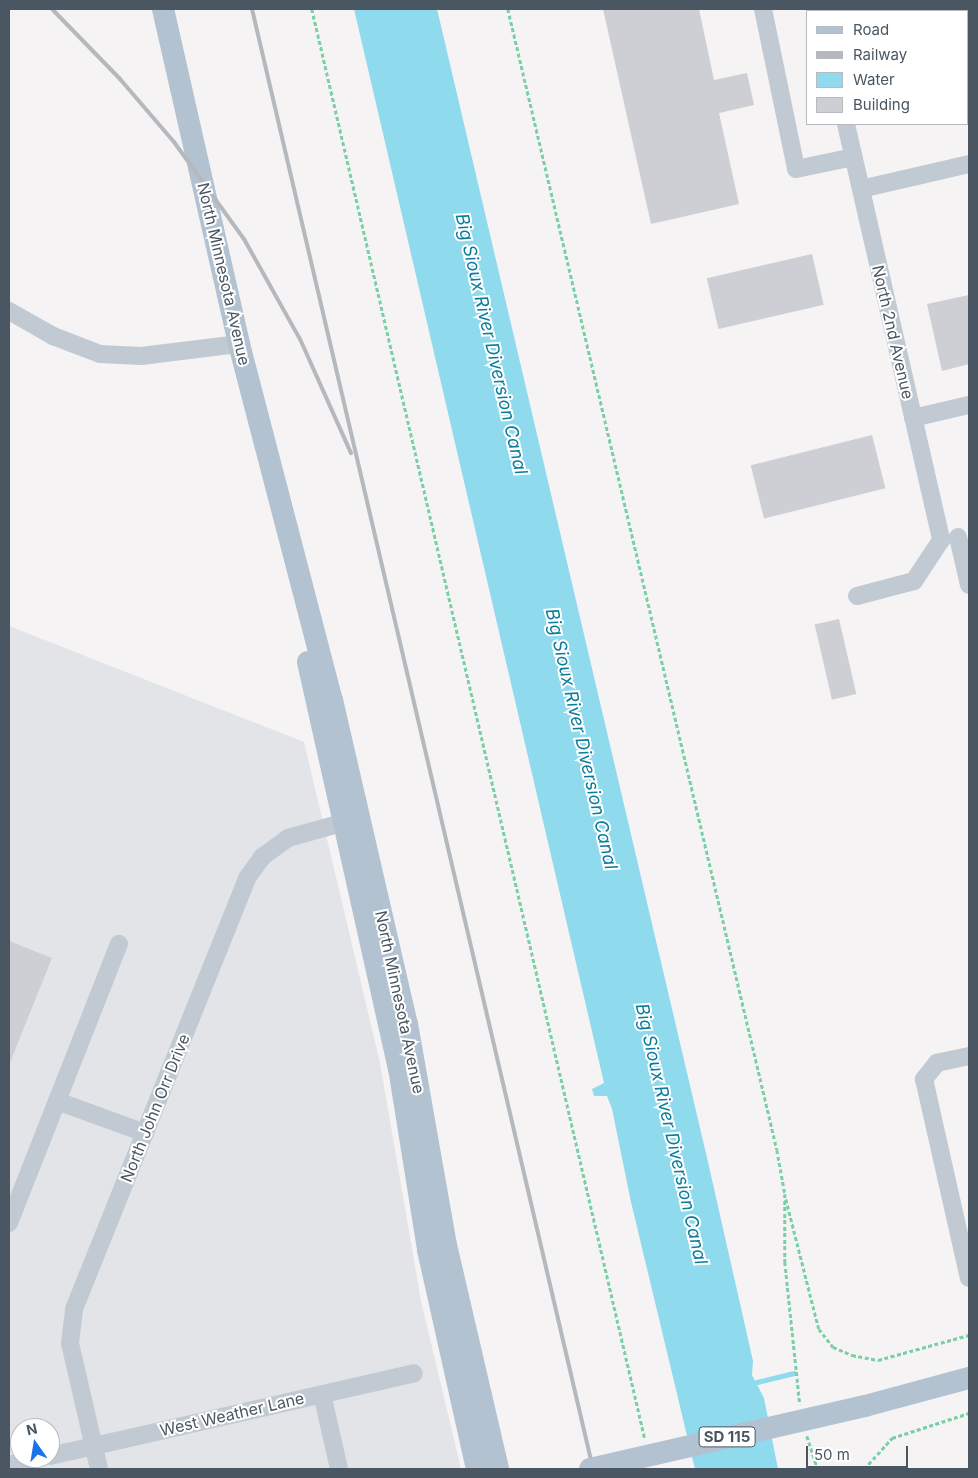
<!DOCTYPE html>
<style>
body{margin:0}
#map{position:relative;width:978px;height:1478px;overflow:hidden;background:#f5f3f3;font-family:Inter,sans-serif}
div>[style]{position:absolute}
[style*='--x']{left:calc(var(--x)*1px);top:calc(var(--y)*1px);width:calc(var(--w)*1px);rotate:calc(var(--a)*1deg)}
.airport>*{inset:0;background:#e2e4e7}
.water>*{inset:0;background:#90daee}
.stream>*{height:4.5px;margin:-2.25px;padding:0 2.25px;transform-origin:2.25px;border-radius:2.25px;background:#90daee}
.building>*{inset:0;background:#cdcfd5;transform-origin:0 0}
.path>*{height:2.5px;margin-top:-1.25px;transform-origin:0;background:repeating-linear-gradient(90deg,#7ad0a6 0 4px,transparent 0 6.5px)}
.minor>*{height:18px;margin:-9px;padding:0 9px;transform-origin:9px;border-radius:9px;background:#c1cad2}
.major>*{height:22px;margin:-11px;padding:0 11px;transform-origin:11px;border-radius:11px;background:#b3c2d1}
.rail>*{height:4px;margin:-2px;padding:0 2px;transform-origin:2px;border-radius:2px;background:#b5b8bd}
.major-bridge>*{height:22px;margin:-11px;padding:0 11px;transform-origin:11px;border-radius:11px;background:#b3c2d1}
span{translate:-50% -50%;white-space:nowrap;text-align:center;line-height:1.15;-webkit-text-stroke:4px #fff;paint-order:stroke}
.shield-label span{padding:1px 4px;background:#fff;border:1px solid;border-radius:4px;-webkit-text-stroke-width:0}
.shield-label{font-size:15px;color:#4a5661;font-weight:700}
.street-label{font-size:16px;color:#4a5661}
.water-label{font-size:18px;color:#0c7c9b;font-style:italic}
.frame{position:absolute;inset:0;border:10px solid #4a5661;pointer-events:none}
.legend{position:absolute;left:806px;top:10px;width:162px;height:115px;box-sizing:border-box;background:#fff;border:1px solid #b7bbc0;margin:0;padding:6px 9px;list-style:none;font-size:15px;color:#4a5661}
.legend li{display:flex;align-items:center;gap:10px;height:25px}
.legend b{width:25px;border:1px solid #b7bbc0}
.north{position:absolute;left:10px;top:1418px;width:50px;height:50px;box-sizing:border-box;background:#fff;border:1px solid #b7bbc0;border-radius:50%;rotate:347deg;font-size:14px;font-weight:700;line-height:20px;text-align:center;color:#4a5661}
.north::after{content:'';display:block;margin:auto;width:18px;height:22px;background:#1a73e8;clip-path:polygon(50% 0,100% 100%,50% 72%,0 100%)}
.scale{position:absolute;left:806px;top:1446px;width:102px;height:22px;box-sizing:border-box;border:2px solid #4a5661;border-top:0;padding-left:6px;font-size:15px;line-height:18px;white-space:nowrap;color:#4a5661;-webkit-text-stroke:4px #fff;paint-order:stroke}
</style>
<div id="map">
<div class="airport">
<div style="clip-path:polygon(evenodd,9px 626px,304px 742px,380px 1063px,421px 1301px,461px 1469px,9px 1469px,9px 626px,20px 1428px,50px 1428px,50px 1458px,20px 1458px,20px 1428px)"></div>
</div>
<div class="water">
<div style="clip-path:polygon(354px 9px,437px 9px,708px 1162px,753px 1361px,752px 1375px,764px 1398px,778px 1469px,695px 1469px,631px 1202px,612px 1109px,607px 1096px,594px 1096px,592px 1089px,604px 1083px)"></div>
</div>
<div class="stream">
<div style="--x:749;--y:1384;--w:46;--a:-13.7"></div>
</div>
<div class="building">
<div style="clip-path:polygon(603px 9px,699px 9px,714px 80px,747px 73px,754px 105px,719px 113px,739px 204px,651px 224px)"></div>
<div style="left:812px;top:254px;width:52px;height:108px;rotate:77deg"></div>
<div style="clip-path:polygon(969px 295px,969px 364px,942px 371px,927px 304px)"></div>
<div style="left:872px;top:435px;width:55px;height:125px;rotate:76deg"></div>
<div style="left:839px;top:619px;width:77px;height:25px;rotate:77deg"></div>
<div style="clip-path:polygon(9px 941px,52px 958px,9px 1065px)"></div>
</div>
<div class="path">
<div style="--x:312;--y:9;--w:1468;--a:76.89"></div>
<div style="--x:508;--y:9;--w:1172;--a:76.73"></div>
<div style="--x:777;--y:1150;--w:45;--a:79.7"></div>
<div style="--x:785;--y:1194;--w:68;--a:90"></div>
<div style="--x:785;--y:1262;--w:143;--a:84"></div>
<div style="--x:786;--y:1199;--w:134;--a:75.8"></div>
<div style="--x:819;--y:1329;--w:23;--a:52"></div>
<div style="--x:833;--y:1347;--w:21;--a:23"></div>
<div style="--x:852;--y:1355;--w:26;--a:11"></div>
<div style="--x:878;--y:1360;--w:94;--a:-15.4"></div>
<div style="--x:807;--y:1436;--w:35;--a:72"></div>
<div style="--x:864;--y:1469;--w:42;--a:-47.9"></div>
<div style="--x:892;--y:1438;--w:81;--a:-18"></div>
</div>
<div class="minor">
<div style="--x:763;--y:9;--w:163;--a:78.3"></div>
<div style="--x:796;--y:169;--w:59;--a:-11.7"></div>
<div style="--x:820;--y:9;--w:2;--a:90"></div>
<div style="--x:846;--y:124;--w:427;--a:77.1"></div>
<div style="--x:861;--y:189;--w:111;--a:-13"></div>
<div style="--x:9;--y:311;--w:51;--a:29.6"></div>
<div style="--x:53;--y:336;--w:50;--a:21"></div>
<div style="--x:100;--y:354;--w:41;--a:2.8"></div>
<div style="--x:141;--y:356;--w:99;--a:-7"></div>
<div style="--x:913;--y:418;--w:57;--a:-13.1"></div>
<div style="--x:958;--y:537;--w:49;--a:77.1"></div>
<div style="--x:857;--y:596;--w:59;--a:-14.7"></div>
<div style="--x:914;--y:581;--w:49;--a:-56.6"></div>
<div style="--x:969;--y:1056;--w:33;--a:168"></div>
<div style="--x:937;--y:1063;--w:21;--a:129"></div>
<div style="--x:924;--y:1079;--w:204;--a:77.3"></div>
<div style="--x:57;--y:1101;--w:94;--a:20"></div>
<div style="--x:9;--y:1223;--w:300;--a:-68.5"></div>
<div style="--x:322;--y:1394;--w:77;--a:77.2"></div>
<div style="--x:50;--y:1456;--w:373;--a:-12.8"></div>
<div style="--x:9;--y:1465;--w:32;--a:-13"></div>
<div style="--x:99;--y:1469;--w:129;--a:-103"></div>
<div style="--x:70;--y:1343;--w:34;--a:-83"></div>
<div style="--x:74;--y:1309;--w:464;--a:-68.1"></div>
<div style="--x:247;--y:878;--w:26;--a:-54"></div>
<div style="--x:262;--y:857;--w:32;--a:-36"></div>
<div style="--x:288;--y:838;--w:71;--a:-15.6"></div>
</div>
<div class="major">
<div style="--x:163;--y:9;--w:344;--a:77.2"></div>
<div style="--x:239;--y:344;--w:368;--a:75.4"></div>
<div style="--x:332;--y:700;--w:333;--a:77"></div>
<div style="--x:407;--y:1024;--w:224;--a:80"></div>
<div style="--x:446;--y:1245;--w:230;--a:76.9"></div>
<div style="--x:308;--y:662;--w:416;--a:77.4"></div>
<div style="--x:399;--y:1068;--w:184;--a:80.9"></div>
<div style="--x:428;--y:1250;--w:224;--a:77.4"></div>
<div style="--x:865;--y:1406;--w:108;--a:-15.1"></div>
</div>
<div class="rail">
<div style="--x:52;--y:9;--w:98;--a:45.8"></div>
<div style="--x:120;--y:79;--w:83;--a:49.4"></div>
<div style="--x:174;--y:142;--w:120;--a:54.2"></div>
<div style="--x:244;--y:239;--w:115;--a:60.8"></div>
<div style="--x:300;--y:339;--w:125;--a:65.9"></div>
<div style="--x:252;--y:9;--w:1499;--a:76.85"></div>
</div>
<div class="major-bridge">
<div style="--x:590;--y:1469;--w:282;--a:-12.9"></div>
</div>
<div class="shield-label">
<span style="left:727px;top:1437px">SD 115</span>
</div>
<div class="street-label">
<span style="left:224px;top:274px;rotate:77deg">North Minnesota Avenue</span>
<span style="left:893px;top:332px;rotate:77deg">North 2nd Avenue</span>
<span style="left:400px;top:1002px;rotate:78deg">North Minnesota Avenue</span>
<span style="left:155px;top:1108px;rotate:-68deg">North John Orr Drive</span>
<span style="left:232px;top:1414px;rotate:-13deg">West Weather Lane</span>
</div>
<div class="water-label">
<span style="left:491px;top:344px;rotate:77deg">Big Sioux River Diversion Canal</span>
<span style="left:581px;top:739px;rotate:77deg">Big Sioux River Diversion Canal</span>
<span style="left:671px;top:1134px;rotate:77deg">Big Sioux River Diversion Canal</span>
</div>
<div class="frame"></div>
<ul class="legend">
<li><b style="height:6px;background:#b3c2d1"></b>Road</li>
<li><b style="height:6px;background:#b5b8bd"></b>Railway</li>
<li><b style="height:14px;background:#90daee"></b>Water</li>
<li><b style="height:14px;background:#cdcfd5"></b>Building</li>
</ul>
<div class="north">N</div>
<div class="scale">50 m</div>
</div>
